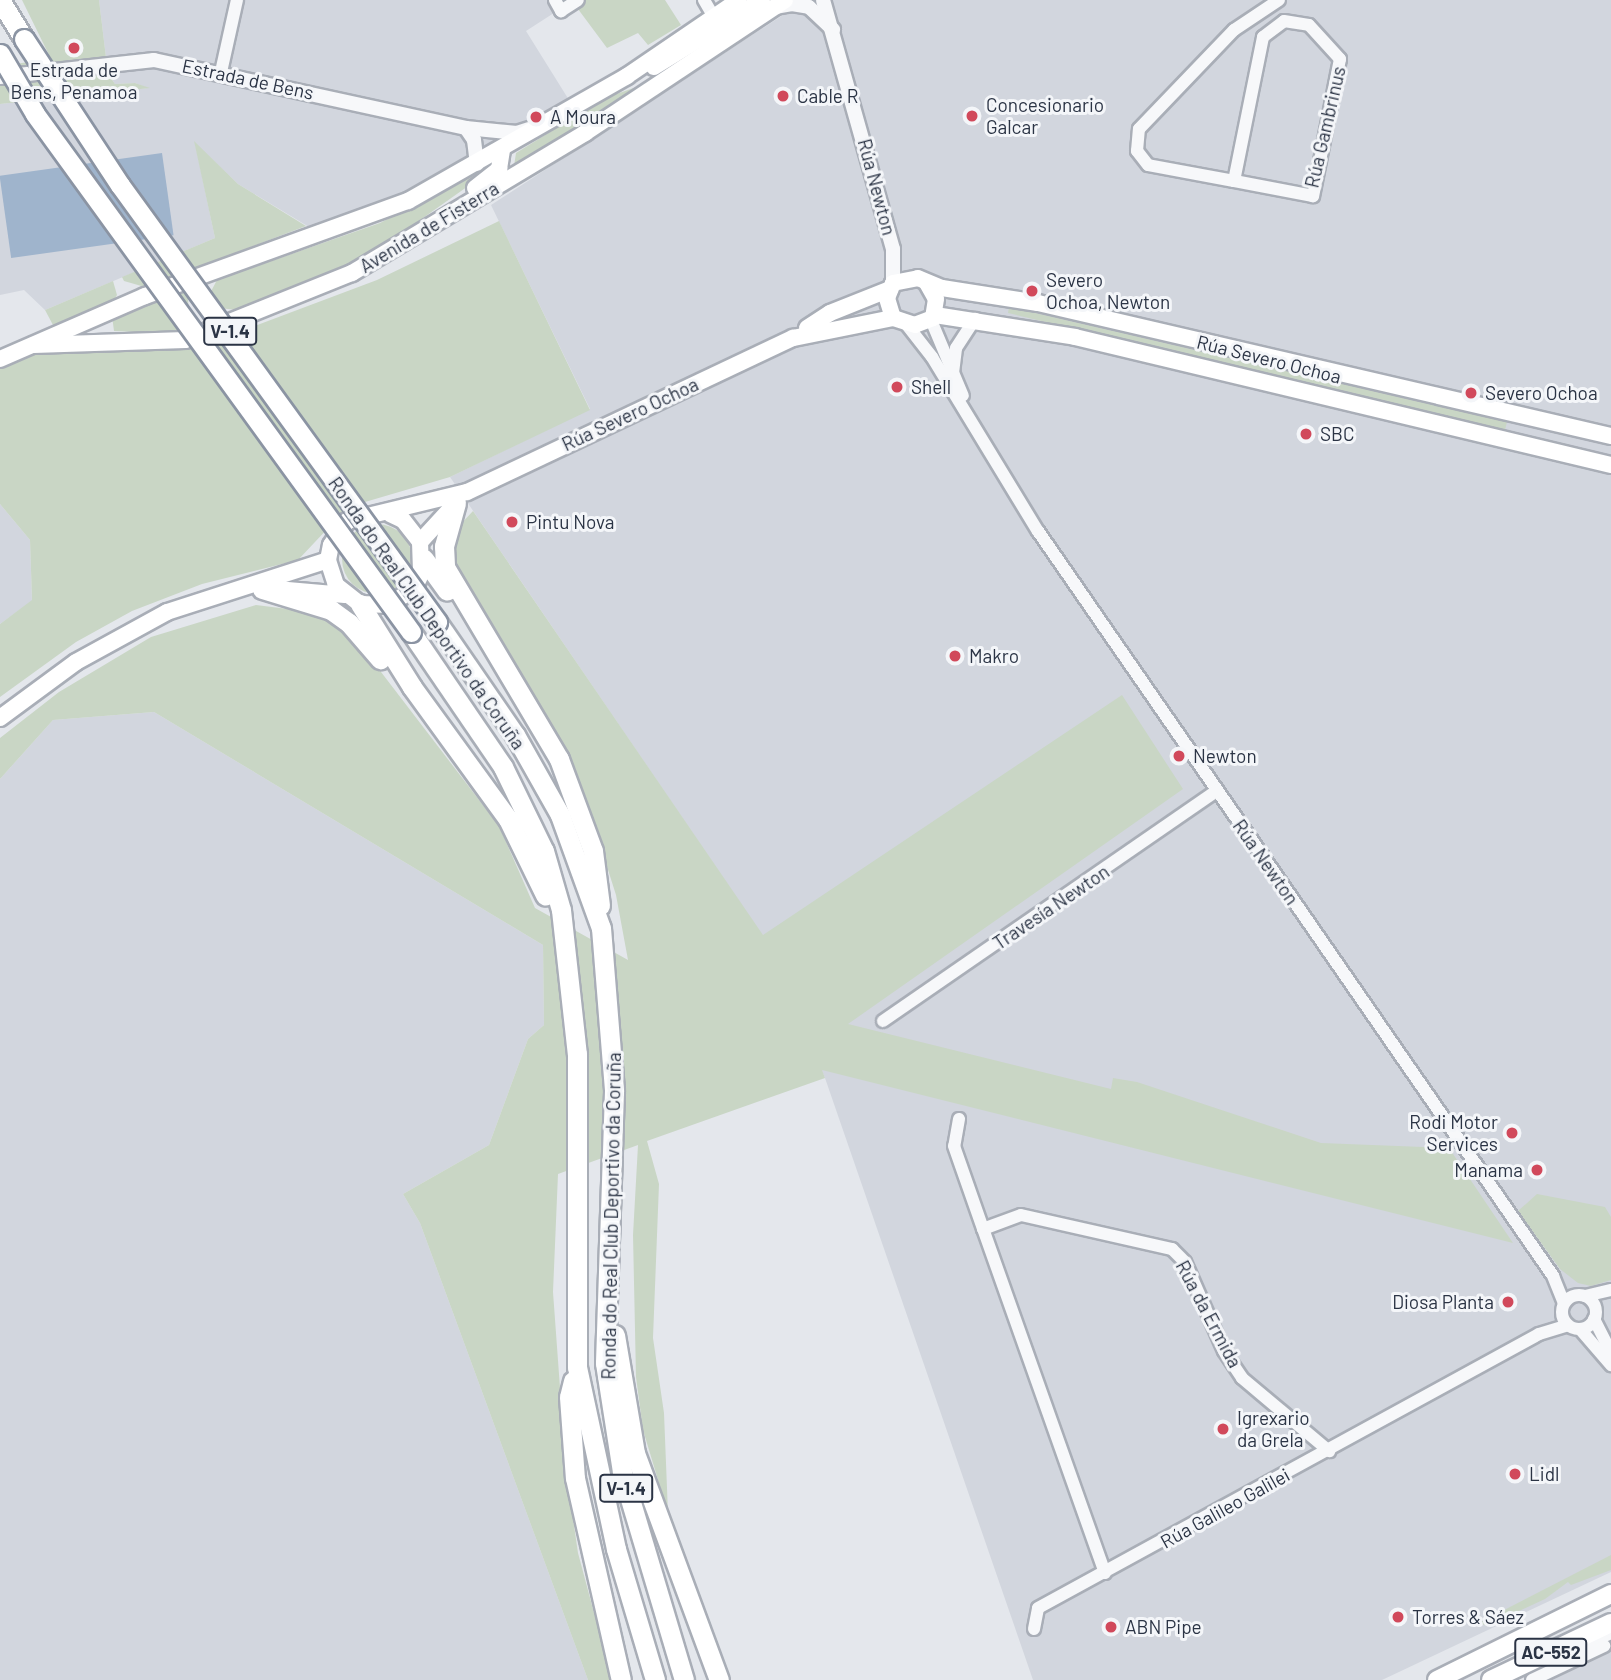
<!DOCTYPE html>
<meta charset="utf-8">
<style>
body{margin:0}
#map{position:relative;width:1611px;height:1680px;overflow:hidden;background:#e4e7ec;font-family:Barlow,sans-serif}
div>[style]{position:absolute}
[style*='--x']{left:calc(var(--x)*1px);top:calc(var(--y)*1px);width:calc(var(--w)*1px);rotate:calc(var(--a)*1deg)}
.built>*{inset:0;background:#d2d6de}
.green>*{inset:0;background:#c9d6c5}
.round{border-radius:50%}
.water>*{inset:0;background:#9fb4cc;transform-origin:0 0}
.roads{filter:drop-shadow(2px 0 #a9aeb7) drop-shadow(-2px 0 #a9aeb7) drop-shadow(0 2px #a9aeb7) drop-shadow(0 -2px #a9aeb7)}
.minor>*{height:12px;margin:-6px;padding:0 6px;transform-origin:6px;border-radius:6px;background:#f7f8fa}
.minor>.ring{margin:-6px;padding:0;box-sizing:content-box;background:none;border:12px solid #f7f8fa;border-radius:50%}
.tertiary>*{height:14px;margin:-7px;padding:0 7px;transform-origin:7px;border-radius:7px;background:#f7f8fa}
.secondary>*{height:16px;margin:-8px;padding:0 8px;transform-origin:8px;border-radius:8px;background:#fff}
.primary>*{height:18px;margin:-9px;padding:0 9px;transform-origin:9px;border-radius:9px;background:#fff}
.trunk>*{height:19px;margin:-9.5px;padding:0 9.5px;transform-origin:9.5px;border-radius:9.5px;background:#fff}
.bridges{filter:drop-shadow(2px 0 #8b94a3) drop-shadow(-2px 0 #8b94a3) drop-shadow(0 2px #8b94a3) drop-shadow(0 -2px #8b94a3)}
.trunk-bridge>*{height:19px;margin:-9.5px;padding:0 9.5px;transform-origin:9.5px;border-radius:9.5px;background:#fff}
.dots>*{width:19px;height:19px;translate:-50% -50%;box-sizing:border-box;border:4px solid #f4f6f9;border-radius:50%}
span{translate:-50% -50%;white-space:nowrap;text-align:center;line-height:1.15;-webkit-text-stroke:6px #f4f6f9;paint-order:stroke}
.shield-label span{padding:2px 5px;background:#f4f6f9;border:2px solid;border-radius:5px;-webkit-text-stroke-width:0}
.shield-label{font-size:18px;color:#2b3445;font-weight:700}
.poi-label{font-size:19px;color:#2b3445}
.left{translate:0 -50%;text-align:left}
.right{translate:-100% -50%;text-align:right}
.street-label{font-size:19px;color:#2b3445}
</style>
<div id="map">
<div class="built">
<div style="clip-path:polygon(99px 0,551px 0,557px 11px,526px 31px,569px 100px,392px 199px,314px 230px,238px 184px,195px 143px,215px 238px,45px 310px,24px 290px,0 295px,0 104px,148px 88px,135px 83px,115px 84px,108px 74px)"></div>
<div style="clip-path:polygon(806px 0,1611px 0,1611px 1572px,1382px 1680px,1033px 1680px,825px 1078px,763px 936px,450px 477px,590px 409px,491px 205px)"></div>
<div style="clip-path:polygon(0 504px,30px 540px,32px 601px,0 624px)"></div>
<div style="clip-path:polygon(154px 712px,543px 945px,544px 1025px,528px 1039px,489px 1145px,403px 1194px,420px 1223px,588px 1680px,0 1680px,0 779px,53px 720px)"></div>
<div style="clip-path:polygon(1611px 1650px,1611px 1680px,1546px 1680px)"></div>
</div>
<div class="green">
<div style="clip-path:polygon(22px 0,99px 0,108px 74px,115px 84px,135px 83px,150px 88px,0 104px,0 66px,51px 59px)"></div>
<div style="clip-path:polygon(551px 0,665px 0,681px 25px,648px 45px,638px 33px,607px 48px,578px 9px,562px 19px)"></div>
<div style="clip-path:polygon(645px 84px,581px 126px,514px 166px,516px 153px,605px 98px)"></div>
<div style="clip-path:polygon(194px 141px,238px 184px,306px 226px,145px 287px,124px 281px,122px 277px,215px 238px)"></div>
<div style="clip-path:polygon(486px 169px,488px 172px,406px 230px,339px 270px,237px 310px,219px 308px,208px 297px,217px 280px,380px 223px)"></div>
<div style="clip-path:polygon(499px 221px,590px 410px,450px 477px,348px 507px,298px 560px,202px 584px,132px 611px,76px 642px,0 697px,0 624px,32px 600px,30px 540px,0 504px,0 367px,46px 350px,193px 349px,377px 280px)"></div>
<div style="clip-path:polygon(113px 281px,117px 295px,114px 300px,53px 325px,45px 310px)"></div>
<div style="clip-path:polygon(187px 286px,189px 313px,195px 322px,205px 325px,181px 334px,114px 331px,112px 316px)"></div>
<div style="clip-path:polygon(1009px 307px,1507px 422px,1505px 430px,1008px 313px)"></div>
<div style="clip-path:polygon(473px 511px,763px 935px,1122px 695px,1183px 789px,848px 1024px,1111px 1089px,1113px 1078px,1137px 1082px,1321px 1143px,1449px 1148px,1513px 1243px,822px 1070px,825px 1078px,647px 1141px,659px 1184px,653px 1338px,664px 1413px,668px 1513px,643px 1430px,636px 1377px,633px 1235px,638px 1145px,558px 1174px,553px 1292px,566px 1470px,578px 1553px,612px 1680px,588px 1680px,420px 1223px,403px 1194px,489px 1145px,528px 1039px,544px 1025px,543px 945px,154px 712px,53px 720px,0 779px,0 738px,59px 692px,151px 637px,256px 605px,320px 613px,355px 638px,499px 826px,535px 908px,628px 960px,616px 895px,583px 791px,527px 683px,454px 560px,452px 543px,457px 528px)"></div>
<div class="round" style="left:342px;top:524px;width:70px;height:70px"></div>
<div style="clip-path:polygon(1537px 1194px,1605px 1207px,1611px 1217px,1611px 1280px,1591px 1286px,1578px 1283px,1560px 1269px,1518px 1211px)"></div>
<div style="clip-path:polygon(1611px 1555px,1611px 1570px,1571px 1585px,1568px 1582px,1545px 1599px,1487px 1626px,1479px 1623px)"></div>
</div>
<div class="water">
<div style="left:162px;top:153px;width:83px;height:164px;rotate:82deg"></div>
</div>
<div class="roads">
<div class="minor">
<div style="--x:555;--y:0;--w:13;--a:61"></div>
<div style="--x:561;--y:11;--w:20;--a:-33"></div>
<div style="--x:704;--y:0;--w:20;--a:60"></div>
<div style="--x:221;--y:72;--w:74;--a:-77.5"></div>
<div style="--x:1234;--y:181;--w:147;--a:-78.6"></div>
<div style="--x:1263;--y:37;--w:26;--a:-37"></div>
<div style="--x:1284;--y:21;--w:25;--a:9"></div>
<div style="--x:1309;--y:25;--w:46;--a:47.6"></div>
<div style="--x:1340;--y:59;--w:140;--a:101.1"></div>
<div style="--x:1313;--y:196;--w:80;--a:-169.2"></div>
<div style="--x:1234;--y:181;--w:87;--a:-169.5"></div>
<div style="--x:1148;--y:165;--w:18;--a:-128"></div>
<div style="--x:1137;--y:151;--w:22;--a:-85"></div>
<div style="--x:1139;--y:129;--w:137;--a:-46.2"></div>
<div style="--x:1234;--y:30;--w:54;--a:-33.7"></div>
<div style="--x:931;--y:320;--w:82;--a:67.2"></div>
<div style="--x:907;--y:325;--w:41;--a:52"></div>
<div style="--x:932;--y:357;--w:204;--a:58.7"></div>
<div style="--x:1038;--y:531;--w:906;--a:55.34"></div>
<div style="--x:1553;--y:1276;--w:29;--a:68"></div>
<div style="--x:953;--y:373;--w:25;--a:-83"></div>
<div style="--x:956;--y:348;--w:35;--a:-57"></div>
<div style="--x:883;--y:1021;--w:406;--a:-34.6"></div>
<div style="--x:959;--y:1119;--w:27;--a:100"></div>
<div style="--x:954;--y:1146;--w:88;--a:70.7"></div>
<div class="ring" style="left:1562px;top:1295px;width:22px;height:22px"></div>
<div style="--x:1585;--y:1296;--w:27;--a:-13"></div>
<div style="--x:1594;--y:1319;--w:37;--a:63"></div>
<div style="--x:1580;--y:1329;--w:48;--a:49.3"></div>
<div style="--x:1105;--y:1573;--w:365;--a:-109.5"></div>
<div style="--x:983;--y:1229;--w:40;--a:-20.2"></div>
<div style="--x:1021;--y:1215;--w:155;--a:12.7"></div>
<div style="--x:1172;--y:1249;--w:18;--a:45"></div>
<div style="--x:1185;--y:1262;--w:97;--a:66.3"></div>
<div style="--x:1224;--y:1351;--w:32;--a:56"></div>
<div style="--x:1242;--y:1378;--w:114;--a:40"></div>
<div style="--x:1034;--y:1629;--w:21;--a:-79"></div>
<div style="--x:1038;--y:1608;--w:571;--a:-28.67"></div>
<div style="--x:1539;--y:1334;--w:30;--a:-17"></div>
<div style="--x:1560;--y:1656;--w:56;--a:-24.3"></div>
<div style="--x:1532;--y:1680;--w:80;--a:-25.3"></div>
</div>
<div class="tertiary">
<div style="--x:823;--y:0;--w:259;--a:74.3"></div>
<div style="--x:893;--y:249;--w:34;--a:90"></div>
<div style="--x:775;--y:7;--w:17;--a:-10"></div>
<div style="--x:792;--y:4;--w:17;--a:10"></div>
<div style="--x:809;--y:7;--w:33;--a:43"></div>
<div style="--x:0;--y:77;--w:155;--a:-6.3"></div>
<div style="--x:154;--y:60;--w:319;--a:12.3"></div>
<div style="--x:466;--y:128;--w:51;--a:5.6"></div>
<div style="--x:517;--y:133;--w:13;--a:-18"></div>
<div style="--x:466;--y:128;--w:14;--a:56"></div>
<div style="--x:474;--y:140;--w:24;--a:83"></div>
</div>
<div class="secondary">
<div style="--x:654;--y:67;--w:127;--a:-31.8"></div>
<div style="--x:475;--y:188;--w:31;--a:-38"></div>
<div style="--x:499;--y:169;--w:19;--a:-81"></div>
<div style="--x:927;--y:283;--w:18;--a:61"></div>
<div style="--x:936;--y:299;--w:19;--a:99"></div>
<div style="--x:933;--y:318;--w:19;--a:159"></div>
<div style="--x:915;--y:325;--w:23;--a:-162"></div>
<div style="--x:893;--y:318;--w:21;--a:-107"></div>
<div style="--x:887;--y:298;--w:16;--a:-68"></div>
<div style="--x:893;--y:283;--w:25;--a:-11"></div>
<div style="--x:918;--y:278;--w:26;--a:23"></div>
<div style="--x:942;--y:288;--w:97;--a:8.9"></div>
<div style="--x:1038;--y:303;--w:588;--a:13.07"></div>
<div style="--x:935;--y:315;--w:142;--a:8.9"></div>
<div style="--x:1075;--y:337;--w:551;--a:13.43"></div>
<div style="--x:807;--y:328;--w:27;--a:-33"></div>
<div style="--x:830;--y:313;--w:65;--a:-21.8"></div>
<div style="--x:34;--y:345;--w:151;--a:-1.9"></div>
<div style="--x:185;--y:340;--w:180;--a:-21.9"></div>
<div style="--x:352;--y:273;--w:272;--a:-31"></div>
<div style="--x:585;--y:133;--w:240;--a:-33.6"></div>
<div style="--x:0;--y:359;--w:158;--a:-23.5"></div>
<div style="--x:145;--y:296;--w:280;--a:-19.9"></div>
<div style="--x:408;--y:201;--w:252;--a:-29.7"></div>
<div style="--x:627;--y:76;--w:135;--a:-34.2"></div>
<div style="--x:390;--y:514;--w:14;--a:25"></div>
<div style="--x:403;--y:520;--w:28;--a:52"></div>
<div style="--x:420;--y:542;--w:32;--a:88"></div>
<div style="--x:421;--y:574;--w:14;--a:115"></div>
<div style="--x:415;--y:587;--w:31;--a:144"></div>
<div style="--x:390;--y:605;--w:30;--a:-178"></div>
<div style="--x:360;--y:604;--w:31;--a:-142"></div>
<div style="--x:336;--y:585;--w:26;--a:-108"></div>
<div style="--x:328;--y:560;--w:15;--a:-79"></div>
<div style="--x:331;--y:545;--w:29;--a:-56"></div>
<div style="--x:347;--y:521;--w:123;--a:-13.6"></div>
<div style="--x:467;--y:492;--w:361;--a:-25.3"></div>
<div style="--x:793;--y:338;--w:102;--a:-11.3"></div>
<div style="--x:420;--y:542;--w:50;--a:-47.4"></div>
<div style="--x:276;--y:589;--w:69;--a:5"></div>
<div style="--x:0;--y:718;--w:94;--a:-36.4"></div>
<div style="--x:76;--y:662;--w:104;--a:-28.8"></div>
<div style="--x:167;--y:612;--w:169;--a:-17.9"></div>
</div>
<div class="primary">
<div style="--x:1437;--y:1680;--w:194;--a:-26.3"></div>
<div style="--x:1491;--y:1680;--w:133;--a:-25.4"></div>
</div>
<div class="trunk">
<div style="--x:0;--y:0;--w:46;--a:58.4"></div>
<div style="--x:456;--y:503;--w:45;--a:105.6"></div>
<div style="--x:444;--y:546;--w:21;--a:87"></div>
<div style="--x:445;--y:567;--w:223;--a:59.3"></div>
<div style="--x:559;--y:759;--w:98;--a:69.7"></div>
<div style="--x:593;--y:851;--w:55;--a:82.7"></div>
<div style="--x:424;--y:559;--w:39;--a:54"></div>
<div style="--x:262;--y:589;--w:72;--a:16.9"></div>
<div style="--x:331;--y:610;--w:22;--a:36"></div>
<div style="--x:349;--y:623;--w:48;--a:49.3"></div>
<div style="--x:360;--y:604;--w:98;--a:57.9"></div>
<div style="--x:412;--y:687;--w:163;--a:54"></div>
<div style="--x:508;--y:819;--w:85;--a:64"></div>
<div style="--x:437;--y:622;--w:137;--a:55.4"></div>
<div style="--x:515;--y:735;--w:92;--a:60.6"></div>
<div style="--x:560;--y:815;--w:120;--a:70.1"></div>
<div style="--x:601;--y:928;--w:164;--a:85.4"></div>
<div style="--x:614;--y:1091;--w:272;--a:91.9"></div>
<div style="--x:605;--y:1363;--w:110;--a:81.1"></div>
<div style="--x:622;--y:1472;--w:217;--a:73.4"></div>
<div style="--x:411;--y:632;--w:163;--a:55.7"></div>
<div style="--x:503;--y:767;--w:93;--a:64"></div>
<div style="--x:544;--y:851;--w:61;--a:73.9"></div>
<div style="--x:561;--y:910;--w:145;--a:83.7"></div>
<div style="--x:577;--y:1054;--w:313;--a:90"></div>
<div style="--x:577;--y:1367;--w:186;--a:77.9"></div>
<div style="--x:616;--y:1549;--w:137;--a:73.4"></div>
<div style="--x:615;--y:1335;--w:120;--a:80.4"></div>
<div style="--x:635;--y:1453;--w:242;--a:69.7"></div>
<div style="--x:573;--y:1381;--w:16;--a:104"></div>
<div style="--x:569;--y:1397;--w:81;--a:85.8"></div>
<div style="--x:575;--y:1478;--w:207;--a:77.2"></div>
</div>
</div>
<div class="bridges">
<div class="trunk-bridge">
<div style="--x:24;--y:39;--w:175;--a:56.7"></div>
<div style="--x:120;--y:185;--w:540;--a:54.04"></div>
<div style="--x:0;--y:54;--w:69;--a:59.7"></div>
<div style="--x:35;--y:114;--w:640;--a:54.03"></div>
</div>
</div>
<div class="dots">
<div style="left:74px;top:48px;background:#d1495b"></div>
<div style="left:783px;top:96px;background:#d1495b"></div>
<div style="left:972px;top:116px;background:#d1495b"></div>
<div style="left:536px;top:117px;background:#d1495b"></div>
<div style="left:1032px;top:291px;background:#d1495b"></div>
<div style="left:897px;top:387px;background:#d1495b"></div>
<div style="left:1471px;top:393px;background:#d1495b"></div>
<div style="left:1306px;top:434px;background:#d1495b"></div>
<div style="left:512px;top:522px;background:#d1495b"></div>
<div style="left:955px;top:656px;background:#d1495b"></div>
<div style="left:1179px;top:756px;background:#d1495b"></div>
<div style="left:1512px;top:1133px;background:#d1495b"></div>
<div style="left:1537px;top:1170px;background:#d1495b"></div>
<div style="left:1508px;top:1302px;background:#d1495b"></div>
<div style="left:1223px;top:1429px;background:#d1495b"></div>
<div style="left:1515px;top:1474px;background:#d1495b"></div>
<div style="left:1398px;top:1617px;background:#d1495b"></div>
<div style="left:1111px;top:1627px;background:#d1495b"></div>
</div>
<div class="shield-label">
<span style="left:230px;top:331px">V-1.4</span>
<span style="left:626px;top:1488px">V-1.4</span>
<span style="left:1551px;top:1652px">AC-552</span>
</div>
<div class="poi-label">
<span style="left:74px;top:81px">Estrada de<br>Bens, Penamoa</span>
<span class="left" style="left:797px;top:96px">Cable R</span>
<span class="left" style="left:986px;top:116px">Concesionario<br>Galcar</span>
<span class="left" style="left:550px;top:117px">A Moura</span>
<span class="left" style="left:1046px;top:291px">Severo<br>Ochoa, Newton</span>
<span class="left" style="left:911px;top:387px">Shell</span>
<span class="left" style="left:1485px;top:393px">Severo Ochoa</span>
<span class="left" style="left:1320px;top:434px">SBC</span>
<span class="left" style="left:526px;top:522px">Pintu Nova</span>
<span class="left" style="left:969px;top:656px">Makro</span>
<span class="left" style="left:1193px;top:756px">Newton</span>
<span class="right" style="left:1498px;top:1133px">Rodi Motor<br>Services</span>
<span class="right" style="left:1523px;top:1170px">Manama</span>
<span class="right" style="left:1494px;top:1302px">Diosa Planta</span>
<span class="left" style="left:1237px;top:1429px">Igrexario<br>da Grela</span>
<span class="left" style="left:1529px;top:1474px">Lidl</span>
<span class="left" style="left:1412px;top:1617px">Torres &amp; Sáez</span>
<span class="left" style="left:1125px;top:1627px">ABN Pipe</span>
</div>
<div class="street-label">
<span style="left:248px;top:79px;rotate:12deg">Estrada de Bens</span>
<span style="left:1325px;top:127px;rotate:-77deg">Rúa Gambrinus</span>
<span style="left:877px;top:187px;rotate:75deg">Rúa Newton</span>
<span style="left:429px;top:227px;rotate:-31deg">Avenida de Fisterra</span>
<span style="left:1269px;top:359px;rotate:14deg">Rúa Severo Ochoa</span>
<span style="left:630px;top:414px;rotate:-25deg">Rúa Severo Ochoa</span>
<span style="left:427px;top:613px;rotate:55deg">Ronda do Real Club Deportivo da Coruña</span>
<span style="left:1266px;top:862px;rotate:55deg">Rúa Newton</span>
<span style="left:1051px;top:907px;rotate:-34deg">Travesía Newton</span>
<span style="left:611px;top:1216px;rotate:-89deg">Ronda do Real Club Deportivo da Coruña</span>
<span style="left:1209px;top:1314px;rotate:62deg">Rúa da Ermida</span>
<span style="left:1225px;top:1508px;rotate:-29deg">Rúa Galileo Galilei</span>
</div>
</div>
